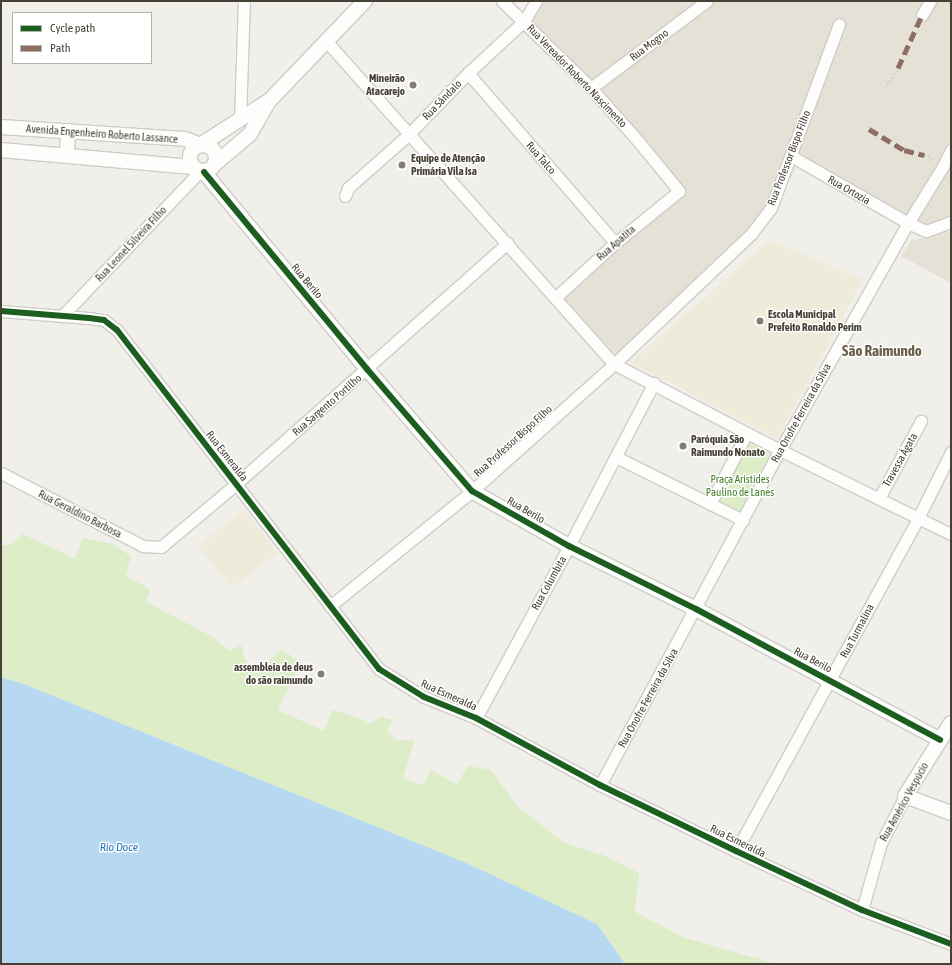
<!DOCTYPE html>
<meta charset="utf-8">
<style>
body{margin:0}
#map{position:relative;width:952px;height:965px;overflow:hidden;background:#f0efea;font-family:"Asap Condensed",sans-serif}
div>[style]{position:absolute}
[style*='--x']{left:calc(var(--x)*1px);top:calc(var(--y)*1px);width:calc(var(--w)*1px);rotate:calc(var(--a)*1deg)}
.residential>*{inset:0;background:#e5e1d7}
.education>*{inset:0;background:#efebdb;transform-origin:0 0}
.green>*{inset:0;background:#dcedc8;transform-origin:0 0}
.water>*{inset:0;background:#b7d8f1}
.path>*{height:2px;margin-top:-1px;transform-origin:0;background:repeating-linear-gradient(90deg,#d1cfca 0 2px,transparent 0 4px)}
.roads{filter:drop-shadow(1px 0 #cecdc7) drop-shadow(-1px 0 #cecdc7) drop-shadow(0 1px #cecdc7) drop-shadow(0 -1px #cecdc7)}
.minor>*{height:11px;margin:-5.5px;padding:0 5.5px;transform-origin:5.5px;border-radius:5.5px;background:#fdfdfc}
.tertiary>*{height:14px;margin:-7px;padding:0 7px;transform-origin:7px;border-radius:7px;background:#fdfdfc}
.tertiary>.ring{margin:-7px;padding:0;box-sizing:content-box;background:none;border:14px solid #fdfdfc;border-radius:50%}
.quiet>*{height:5px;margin-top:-2.5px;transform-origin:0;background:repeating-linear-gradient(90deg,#8d6e63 0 10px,transparent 0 15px)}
.cycleway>*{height:6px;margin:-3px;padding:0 3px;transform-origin:3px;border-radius:3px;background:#1b5e20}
.dots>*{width:11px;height:11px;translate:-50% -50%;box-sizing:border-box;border:2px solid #fff;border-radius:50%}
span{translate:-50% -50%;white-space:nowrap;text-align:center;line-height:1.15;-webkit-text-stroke:3px #fff;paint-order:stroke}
.street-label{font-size:11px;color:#474135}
.poi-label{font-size:11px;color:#474135;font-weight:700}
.right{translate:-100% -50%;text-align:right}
.left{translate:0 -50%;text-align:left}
.park-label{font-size:11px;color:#437d25}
.water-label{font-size:12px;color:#2876ba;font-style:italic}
.district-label{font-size:15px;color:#6b604c;font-weight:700}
.frame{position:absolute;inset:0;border:2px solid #474135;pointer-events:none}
.legend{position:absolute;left:12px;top:12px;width:140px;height:52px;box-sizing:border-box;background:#fff;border:1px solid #b5b3ae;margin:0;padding:5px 7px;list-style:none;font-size:12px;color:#474135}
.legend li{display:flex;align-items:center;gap:8px;height:20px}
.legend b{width:20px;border:1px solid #b5b3ae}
</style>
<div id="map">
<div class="residential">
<div style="clip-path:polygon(534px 1px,951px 1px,951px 217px,920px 230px,800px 160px,758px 237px,617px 356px,562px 297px,681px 184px,525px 14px)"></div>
<div style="clip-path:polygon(951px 231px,951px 283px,901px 256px,912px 240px,927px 238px)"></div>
</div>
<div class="education">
<div style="clip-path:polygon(770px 240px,863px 280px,777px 439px,631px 362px)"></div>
<div style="left:244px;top:510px;width:54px;height:58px;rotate:52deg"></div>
</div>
<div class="green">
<div style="left:746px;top:441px;width:32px;height:71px;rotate:28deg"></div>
<div style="clip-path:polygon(23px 534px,75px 559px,83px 538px,112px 544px,131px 556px,126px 576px,150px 589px,146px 602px,213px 637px,229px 651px,241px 645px,247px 665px,259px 671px,282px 649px,300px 663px,278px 710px,324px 731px,332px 710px,360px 718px,369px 724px,382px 717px,393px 720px,387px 731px,396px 740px,414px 741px,403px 778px,423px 785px,431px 770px,457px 784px,468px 766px,491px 770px,516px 805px,564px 843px,603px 855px,639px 873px,635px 912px,685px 938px,776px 964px,625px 964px,597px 924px,464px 862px,26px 685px,1px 677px,1px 545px,9px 545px)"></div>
</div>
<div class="water">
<div style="clip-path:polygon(1px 677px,26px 685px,464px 862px,597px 924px,625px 964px,1px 964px)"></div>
</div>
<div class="path">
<div style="--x:885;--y:89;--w:25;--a:-58"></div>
<div style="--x:924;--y:155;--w:11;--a:22"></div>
</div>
<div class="roads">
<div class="minor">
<div style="--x:502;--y:1;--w:124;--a:44.3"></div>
<div style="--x:591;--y:88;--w:71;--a:48.4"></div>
<div style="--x:638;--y:141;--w:65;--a:50.6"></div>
<div style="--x:679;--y:191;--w:82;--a:140.9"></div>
<div style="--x:615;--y:243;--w:80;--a:137.5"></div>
<div style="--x:922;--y:15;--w:16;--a:-60"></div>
<div style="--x:327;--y:42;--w:431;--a:48.3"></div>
<div style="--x:614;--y:364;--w:187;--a:27.4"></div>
<div style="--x:780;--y:450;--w:191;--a:26.2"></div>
<div style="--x:468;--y:73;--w:225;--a:49.1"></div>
<div style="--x:591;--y:88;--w:145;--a:-36.9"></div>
<div style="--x:240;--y:119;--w:118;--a:-88.1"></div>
<div style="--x:791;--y:156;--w:135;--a:29.8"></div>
<div style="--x:908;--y:223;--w:20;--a:24"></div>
<div style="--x:926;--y:231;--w:27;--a:-20"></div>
<div style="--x:345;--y:196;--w:9;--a:-69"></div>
<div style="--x:348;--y:188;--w:81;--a:-41.5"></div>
<div style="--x:409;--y:134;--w:85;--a:-46"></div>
<div style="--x:468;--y:73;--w:76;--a:-42.9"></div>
<div style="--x:524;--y:21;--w:23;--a:-59"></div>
<div style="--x:1;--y:311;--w:88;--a:4.5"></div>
<div style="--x:89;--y:318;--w:15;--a:8"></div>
<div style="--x:104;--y:320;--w:16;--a:38"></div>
<div style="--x:117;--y:330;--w:428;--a:52.3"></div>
<div style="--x:379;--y:669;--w:53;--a:31.9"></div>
<div style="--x:424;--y:697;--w:56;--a:22"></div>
<div style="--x:476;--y:718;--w:141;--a:28.4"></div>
<div style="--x:600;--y:785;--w:151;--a:25.9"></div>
<div style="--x:736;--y:851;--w:139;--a:25.1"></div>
<div style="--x:862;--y:910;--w:95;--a:20.9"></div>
<div style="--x:62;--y:316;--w:200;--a:-46.4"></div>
<div style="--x:616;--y:457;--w:142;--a:26.4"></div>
<div style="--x:1;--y:473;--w:160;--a:27.2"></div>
<div style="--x:143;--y:546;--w:18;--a:3"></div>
<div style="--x:161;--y:547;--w:98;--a:-40"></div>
<div style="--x:236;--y:484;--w:363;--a:-41.6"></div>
<div style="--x:879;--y:498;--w:88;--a:-61.4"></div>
<div style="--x:710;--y:504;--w:80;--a:-62.5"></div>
<div style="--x:330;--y:606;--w:183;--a:-39"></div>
<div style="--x:472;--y:491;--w:191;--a:-41.8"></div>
<div style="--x:614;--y:364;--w:190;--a:-43.5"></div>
<div style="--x:752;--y:233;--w:31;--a:-53"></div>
<div style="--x:771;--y:208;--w:196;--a:-69.7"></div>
<div style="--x:476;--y:718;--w:196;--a:-61.6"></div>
<div style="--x:569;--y:546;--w:184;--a:-62.5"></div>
<div style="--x:600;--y:785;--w:380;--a:-61.8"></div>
<div style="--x:780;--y:450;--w:261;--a:-60.6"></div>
<div style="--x:908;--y:223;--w:67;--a:-58.4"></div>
<div style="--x:943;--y:166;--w:18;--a:-63"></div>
<div style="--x:736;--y:851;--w:379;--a:-61.3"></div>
<div style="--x:918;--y:518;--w:74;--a:-63.4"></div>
<div style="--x:862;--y:910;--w:70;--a:-74.2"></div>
<div style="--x:881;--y:843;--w:53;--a:-62.9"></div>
</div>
<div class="tertiary">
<div style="--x:1;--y:127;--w:184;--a:3.7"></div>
<div style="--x:185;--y:139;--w:17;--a:21"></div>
<div style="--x:202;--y:144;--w:77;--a:-32.9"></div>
<div class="ring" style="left:190px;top:145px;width:12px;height:12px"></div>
<div style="--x:1;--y:150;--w:192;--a:5.1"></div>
<div style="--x:67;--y:156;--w:25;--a:-88"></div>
<div style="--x:215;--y:164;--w:46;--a:-40.6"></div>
<div style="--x:250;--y:134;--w:38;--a:-60"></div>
<div style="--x:269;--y:101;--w:139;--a:-46.2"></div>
<div style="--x:204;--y:172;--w:256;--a:50.4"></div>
<div style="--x:367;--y:369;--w:161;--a:49.3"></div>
<div style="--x:472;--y:491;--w:112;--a:29.6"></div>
<div style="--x:569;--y:546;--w:142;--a:26.4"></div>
<div style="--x:696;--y:609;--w:277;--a:28.2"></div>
<div style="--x:951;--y:723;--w:86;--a:122.2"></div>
<div style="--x:905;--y:796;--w:49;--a:20.3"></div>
</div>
</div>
<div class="quiet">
<div style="--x:898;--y:68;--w:58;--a:-65.6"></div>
<div style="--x:869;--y:129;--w:41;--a:31"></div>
<div style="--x:904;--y:150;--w:21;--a:14"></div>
</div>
<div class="cycleway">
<div style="--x:204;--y:172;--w:256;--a:50.4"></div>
<div style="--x:367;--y:369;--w:161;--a:49.3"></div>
<div style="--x:472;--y:491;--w:112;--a:29.6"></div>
<div style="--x:569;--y:546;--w:142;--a:26.4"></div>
<div style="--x:696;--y:609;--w:277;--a:28.2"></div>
<div style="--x:1;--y:311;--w:88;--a:4.5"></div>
<div style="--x:89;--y:318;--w:15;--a:8"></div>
<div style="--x:104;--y:320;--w:16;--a:38"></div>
<div style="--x:117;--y:330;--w:428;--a:52.3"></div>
<div style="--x:379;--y:669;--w:53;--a:31.9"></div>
<div style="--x:424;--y:697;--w:56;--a:22"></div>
<div style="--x:476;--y:718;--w:141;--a:28.4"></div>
<div style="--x:600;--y:785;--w:151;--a:25.9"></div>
<div style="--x:736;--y:851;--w:139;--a:25.1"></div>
<div style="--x:862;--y:910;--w:95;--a:20.9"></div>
</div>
<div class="dots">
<div style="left:413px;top:85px;background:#827e74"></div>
<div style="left:402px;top:165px;background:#827e74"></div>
<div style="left:760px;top:321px;background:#827e74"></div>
<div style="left:683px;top:446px;background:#827e74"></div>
<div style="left:321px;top:674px;background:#827e74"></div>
</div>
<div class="street-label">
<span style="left:649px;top:45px;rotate:-37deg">Rua Mogno</span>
<span style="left:577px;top:76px;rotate:46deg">Rua Vereador Roberto Nascimento</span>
<span style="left:442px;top:100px;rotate:-46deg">Rua Sândalo</span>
<span style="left:102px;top:134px;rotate:4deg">Avenida Engenheiro Roberto Lassance</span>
<span style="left:541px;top:158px;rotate:49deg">Rua Talco</span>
<span style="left:789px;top:158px;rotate:-69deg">Rua Professor Bispo Filho</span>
<span style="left:849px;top:190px;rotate:30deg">Rua Ortozia</span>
<span style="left:616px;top:243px;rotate:-41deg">Rua Apatita</span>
<span style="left:131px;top:244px;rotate:-47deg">Rua Leonel Silveira Filho</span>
<span style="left:307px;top:281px;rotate:50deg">Rua Berilo</span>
<span style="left:327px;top:405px;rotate:-41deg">Rua Sargento Portilho</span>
<span style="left:801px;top:413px;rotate:-61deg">Rua Onofre Ferreira da Silva</span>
<span style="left:513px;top:441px;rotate:-42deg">Rua Professor Bispo Filho</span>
<span style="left:227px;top:456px;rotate:52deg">Rua Esmeralda</span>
<span style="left:900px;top:460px;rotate:-61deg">Travessa Ágata</span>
<span style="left:526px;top:510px;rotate:30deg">Rua Berilo</span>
<span style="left:80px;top:514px;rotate:27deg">Rua Geraldino Barbosa</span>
<span style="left:549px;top:583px;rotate:-61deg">Rua Columbita</span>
<span style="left:857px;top:631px;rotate:-62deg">Rua Turmalina</span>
<span style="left:813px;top:660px;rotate:28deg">Rua Berilo</span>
<span style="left:449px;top:695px;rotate:24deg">Rua Esmeralda</span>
<span style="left:648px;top:698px;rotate:-61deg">Rua Onofre Ferreira da Silva</span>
<span style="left:904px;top:802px;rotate:-61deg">Rua Américo Vespúcio</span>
<span style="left:738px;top:841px;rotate:26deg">Rua Esmeralda</span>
</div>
<div class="poi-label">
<span class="right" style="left:405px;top:85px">Mineirão<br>Atacarejo</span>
<span class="left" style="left:411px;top:165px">Equipe de Atenção<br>Primária Vila Isa</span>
<span class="left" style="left:768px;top:321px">Escola Municipal<br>Prefeito Ronaldo Perim</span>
<span class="left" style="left:691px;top:446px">Paróquia São<br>Raimundo Nonato</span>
<span class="right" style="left:313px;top:674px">assembleia de deus<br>do são raimundo</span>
</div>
<div class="park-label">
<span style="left:740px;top:486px">Praça Aristides<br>Paulino de Lanes</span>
</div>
<div class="water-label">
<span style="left:119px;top:848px">Rio Doce</span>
</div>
<div class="district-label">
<span style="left:882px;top:351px">São Raimundo</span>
</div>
<div class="frame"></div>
<ul class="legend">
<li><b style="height:5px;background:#1b5e20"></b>Cycle path</li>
<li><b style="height:5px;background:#8d6e63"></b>Path</li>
</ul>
</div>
